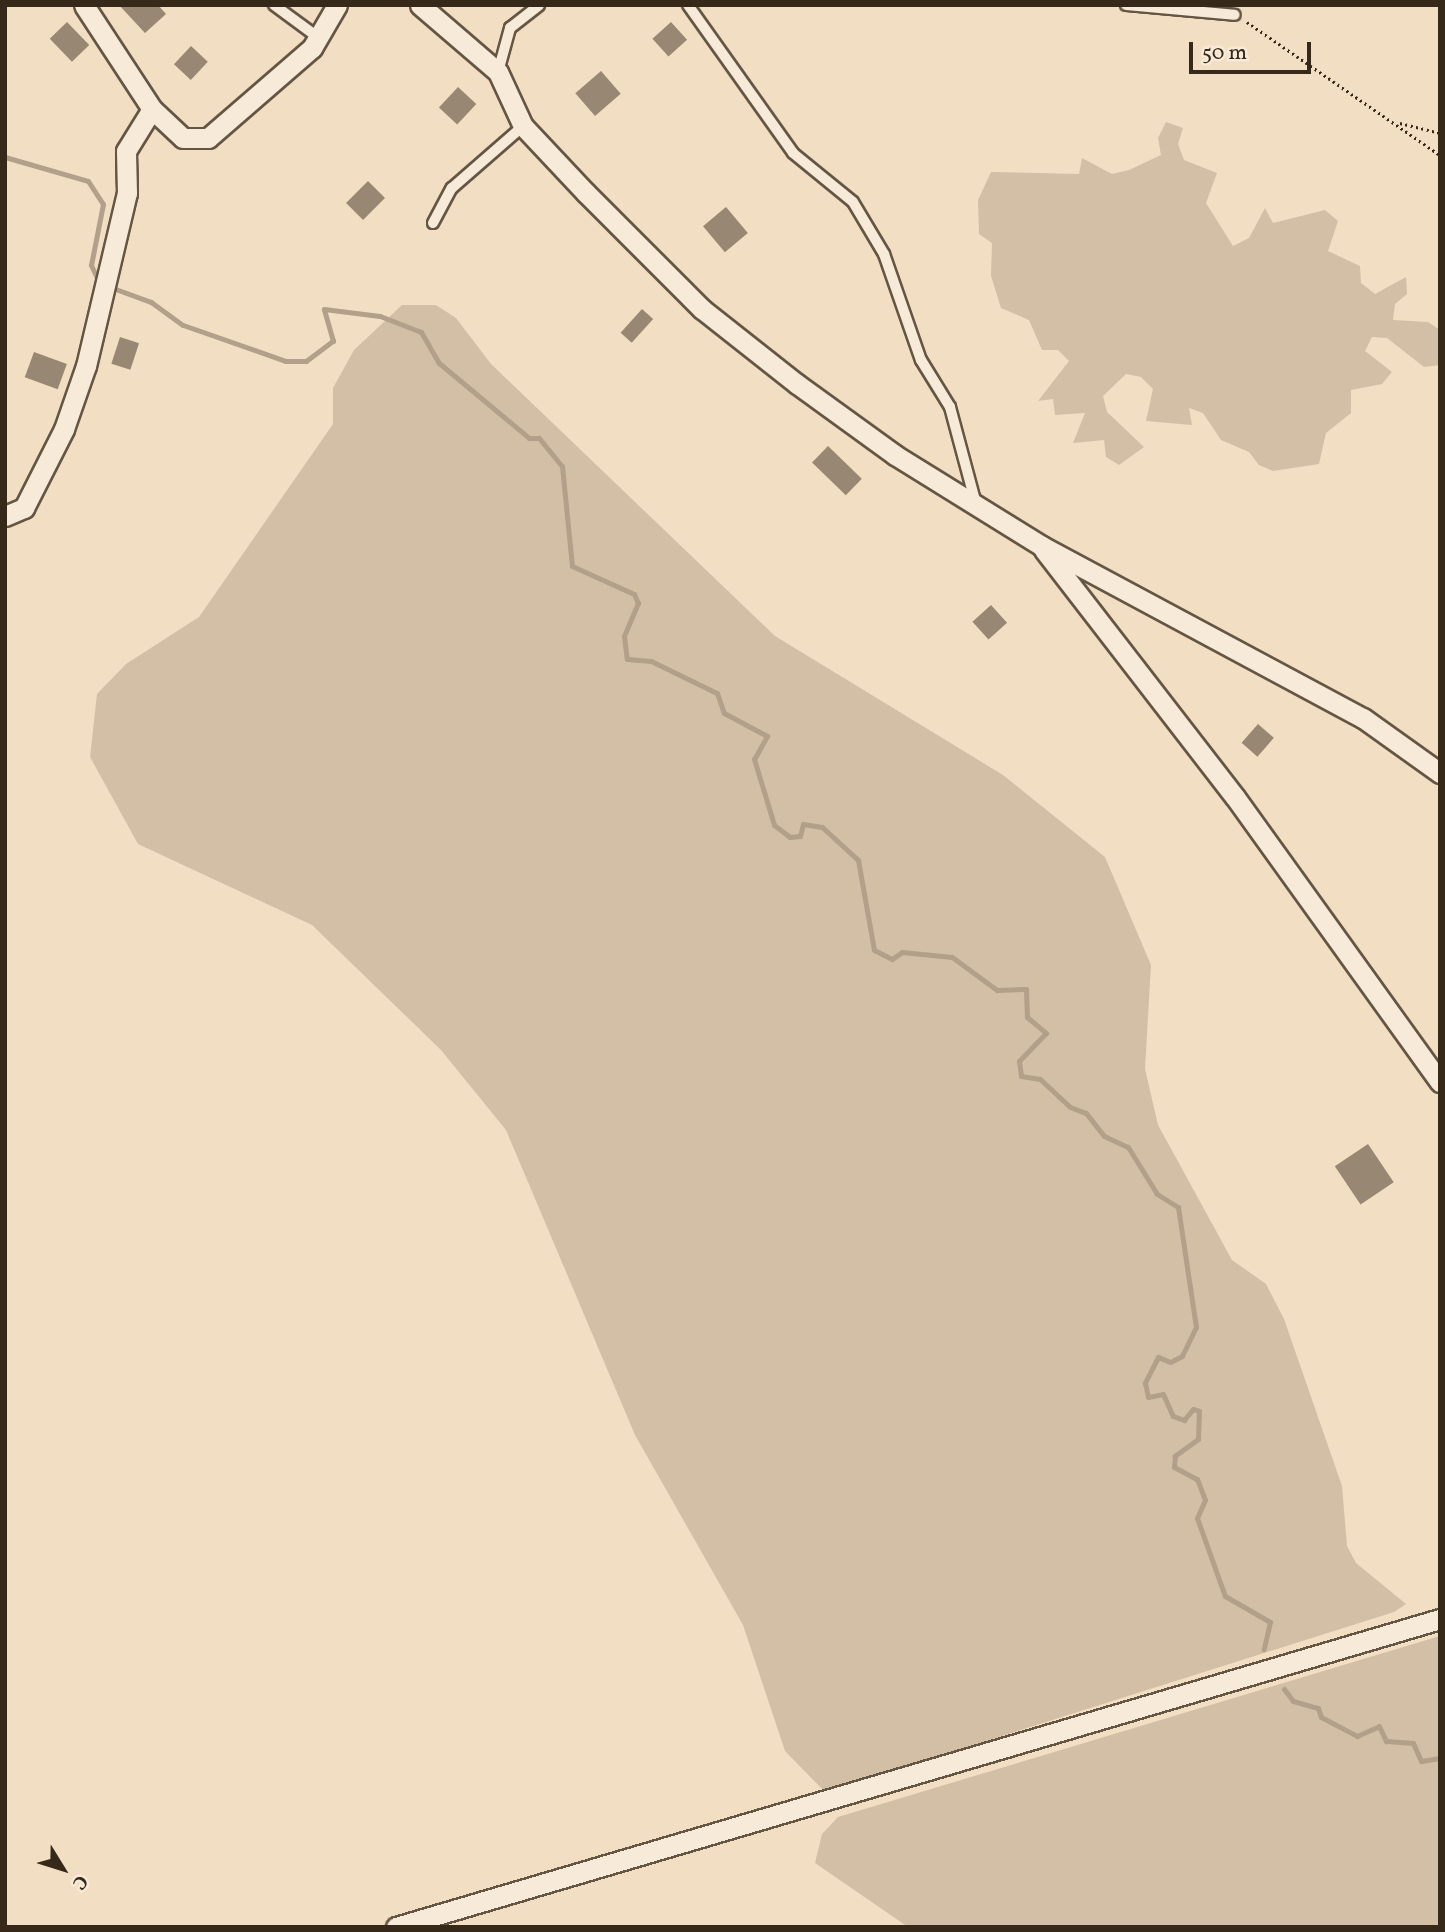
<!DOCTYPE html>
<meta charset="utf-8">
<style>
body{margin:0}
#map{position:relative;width:1445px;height:1932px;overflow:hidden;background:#f2dec3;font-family:Vollkorn,serif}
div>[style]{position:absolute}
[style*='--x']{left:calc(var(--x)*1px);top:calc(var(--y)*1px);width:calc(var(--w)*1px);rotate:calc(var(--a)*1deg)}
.green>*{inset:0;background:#d2bfa6}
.stream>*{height:5px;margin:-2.5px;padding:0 2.5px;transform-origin:2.5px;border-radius:2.5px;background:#b2a08a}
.building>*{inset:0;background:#988772;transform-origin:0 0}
.path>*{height:2.5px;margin-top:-1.25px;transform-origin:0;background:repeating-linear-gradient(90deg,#36291a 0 2px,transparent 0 5.5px)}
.roads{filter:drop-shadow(2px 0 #655644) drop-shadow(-2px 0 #655644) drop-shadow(0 2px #655644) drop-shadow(0 -2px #655644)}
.lane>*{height:10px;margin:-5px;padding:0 5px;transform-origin:5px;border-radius:5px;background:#f7ead8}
.street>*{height:19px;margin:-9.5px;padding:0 9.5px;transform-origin:9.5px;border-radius:9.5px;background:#f7ead8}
span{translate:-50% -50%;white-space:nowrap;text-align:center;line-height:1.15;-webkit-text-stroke:5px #f7ead8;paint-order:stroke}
.frame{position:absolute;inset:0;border:7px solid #36291a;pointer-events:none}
.north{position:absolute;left:28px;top:1834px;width:70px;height:70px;-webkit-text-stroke:5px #f7ead8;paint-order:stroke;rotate:128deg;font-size:19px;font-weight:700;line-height:28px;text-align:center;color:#36291a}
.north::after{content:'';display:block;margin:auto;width:24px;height:32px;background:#36291a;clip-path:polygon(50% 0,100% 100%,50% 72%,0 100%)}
.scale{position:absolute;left:1189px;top:42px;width:122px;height:32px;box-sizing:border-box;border:4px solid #36291a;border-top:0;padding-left:9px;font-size:21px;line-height:24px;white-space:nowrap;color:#36291a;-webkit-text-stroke:5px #f7ead8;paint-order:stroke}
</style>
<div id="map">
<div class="green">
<div style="clip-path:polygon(1166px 122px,1183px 128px,1178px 144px,1184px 160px,1217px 173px,1206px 203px,1233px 246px,1249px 238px,1265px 208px,1273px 223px,1325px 210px,1338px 221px,1328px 251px,1360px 266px,1361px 283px,1375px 294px,1406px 277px,1407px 294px,1395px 304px,1393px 320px,1428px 322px,1440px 330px,1440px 365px,1424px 367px,1387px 338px,1372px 337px,1365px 351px,1392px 372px,1382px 384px,1351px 390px,1351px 413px,1326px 433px,1319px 464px,1273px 471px,1259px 465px,1249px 452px,1221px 440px,1203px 413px,1189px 408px,1192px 425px,1146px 421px,1153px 389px,1141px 377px,1126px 374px,1103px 396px,1107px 412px,1144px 447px,1119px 465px,1106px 457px,1104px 440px,1073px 443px,1085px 413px,1055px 415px,1053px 399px,1038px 401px,1069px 361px,1058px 350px,1042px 350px,1029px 320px,1001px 308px,991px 276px,992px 243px,979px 234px,978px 200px,991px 172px,1079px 174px,1082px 158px,1112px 174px,1129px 170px,1161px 155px,1158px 138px)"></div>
<div style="clip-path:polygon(402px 305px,436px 305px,456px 318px,491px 364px,775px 636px,1003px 775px,1105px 857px,1151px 965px,1145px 1069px,1158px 1125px,1232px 1260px,1266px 1284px,1284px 1319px,1342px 1486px,1347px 1546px,1356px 1563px,1406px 1604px,1394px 1612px,825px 1792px,785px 1751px,743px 1625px,635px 1435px,506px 1130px,441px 1050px,312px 925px,138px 844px,90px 757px,97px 694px,126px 664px,199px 617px,333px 424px,333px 388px,354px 350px)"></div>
<div style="clip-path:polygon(1440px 1636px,1440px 1927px,908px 1927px,815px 1863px,822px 1834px,838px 1817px)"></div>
</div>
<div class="stream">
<div style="--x:5;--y:157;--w:86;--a:16.1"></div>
<div style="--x:88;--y:181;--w:27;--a:57"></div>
<div style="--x:103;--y:204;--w:62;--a:101.1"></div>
<div style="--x:91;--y:265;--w:21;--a:65"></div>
<div style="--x:110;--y:287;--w:44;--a:20.1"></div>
<div style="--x:151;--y:302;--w:39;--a:36"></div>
<div style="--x:183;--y:325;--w:109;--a:19.3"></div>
<div style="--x:286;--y:361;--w:20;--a:0"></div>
<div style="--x:306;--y:361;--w:34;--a:-37"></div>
<div style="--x:333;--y:341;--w:33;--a:-106"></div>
<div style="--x:324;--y:309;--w:56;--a:7.1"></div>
<div style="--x:380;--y:316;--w:44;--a:21.3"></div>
<div style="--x:421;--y:332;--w:36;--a:60"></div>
<div style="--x:439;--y:363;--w:117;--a:39.8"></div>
<div style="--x:529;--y:438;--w:10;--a:0"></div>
<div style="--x:539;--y:438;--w:36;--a:51"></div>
<div style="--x:562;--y:466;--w:100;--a:84.3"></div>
<div style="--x:572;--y:566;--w:68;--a:24.3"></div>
<div style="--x:634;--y:594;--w:10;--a:66"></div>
<div style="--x:638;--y:603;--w:36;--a:113"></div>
<div style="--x:624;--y:636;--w:23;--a:83"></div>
<div style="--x:627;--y:659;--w:24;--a:5"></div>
<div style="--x:651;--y:661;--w:73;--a:25.9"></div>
<div style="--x:717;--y:693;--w:21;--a:71"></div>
<div style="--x:724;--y:713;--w:49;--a:28.1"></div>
<div style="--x:767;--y:736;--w:26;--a:119"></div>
<div style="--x:754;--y:759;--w:69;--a:73.1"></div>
<div style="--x:774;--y:825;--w:20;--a:37"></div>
<div style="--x:790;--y:837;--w:10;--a:-6"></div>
<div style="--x:800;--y:836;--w:12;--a:-76"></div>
<div style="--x:803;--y:824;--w:19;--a:9"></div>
<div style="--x:822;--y:827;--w:49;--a:42.5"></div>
<div style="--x:858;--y:860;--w:91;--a:79.9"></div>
<div style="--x:874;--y:950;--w:20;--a:27"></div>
<div style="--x:892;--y:959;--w:12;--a:-35"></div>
<div style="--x:902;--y:952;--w:50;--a:5.7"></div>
<div style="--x:952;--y:957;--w:56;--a:36.3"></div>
<div style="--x:997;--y:990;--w:29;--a:-2"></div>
<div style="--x:1026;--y:989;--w:28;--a:88"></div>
<div style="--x:1027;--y:1017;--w:25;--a:40"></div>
<div style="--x:1046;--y:1033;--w:39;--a:134"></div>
<div style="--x:1019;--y:1061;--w:15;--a:82"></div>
<div style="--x:1021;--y:1076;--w:19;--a:9"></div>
<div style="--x:1040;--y:1079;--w:41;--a:43"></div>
<div style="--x:1070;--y:1107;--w:17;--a:21"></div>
<div style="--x:1086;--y:1113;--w:29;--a:52"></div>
<div style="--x:1104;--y:1136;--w:26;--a:25"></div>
<div style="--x:1128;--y:1147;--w:55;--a:58.3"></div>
<div style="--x:1157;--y:1194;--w:25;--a:32"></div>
<div style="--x:1178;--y:1207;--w:121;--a:81.5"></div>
<div style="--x:1196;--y:1327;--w:32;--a:116"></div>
<div style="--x:1182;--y:1356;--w:13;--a:153"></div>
<div style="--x:1170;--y:1362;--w:13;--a:-157"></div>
<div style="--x:1158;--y:1357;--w:29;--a:117"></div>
<div style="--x:1145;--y:1383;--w:14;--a:78"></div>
<div style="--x:1148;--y:1397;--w:15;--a:-11"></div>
<div style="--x:1163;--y:1394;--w:24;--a:66"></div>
<div style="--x:1173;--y:1416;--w:12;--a:20"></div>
<div style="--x:1184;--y:1420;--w:14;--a:-51"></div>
<div style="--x:1193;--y:1409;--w:6;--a:18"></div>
<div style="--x:1199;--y:1411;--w:28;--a:92"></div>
<div style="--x:1198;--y:1439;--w:29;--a:144"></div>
<div style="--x:1175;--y:1456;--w:11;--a:95"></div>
<div style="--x:1174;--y:1467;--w:26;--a:28"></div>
<div style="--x:1197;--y:1479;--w:22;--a:69"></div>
<div style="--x:1205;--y:1500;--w:20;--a:114"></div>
<div style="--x:1197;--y:1518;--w:83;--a:70.3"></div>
<div style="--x:1225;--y:1596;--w:52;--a:30"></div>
<div style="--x:1270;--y:1622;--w:28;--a:103"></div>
<div style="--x:1284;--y:1689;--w:15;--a:53"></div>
<div style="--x:1293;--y:1701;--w:26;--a:16"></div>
<div style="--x:1318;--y:1708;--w:9;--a:72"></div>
<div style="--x:1321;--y:1717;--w:41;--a:27.8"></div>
<div style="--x:1357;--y:1736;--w:24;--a:-24"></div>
<div style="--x:1379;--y:1726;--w:17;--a:65"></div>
<div style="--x:1386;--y:1741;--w:27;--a:4"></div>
<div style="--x:1413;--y:1743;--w:20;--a:66"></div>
<div style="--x:1421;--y:1761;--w:19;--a:-9"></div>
</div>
<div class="building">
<div style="clip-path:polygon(119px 5px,158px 5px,166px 14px,145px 33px)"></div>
<div style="left:67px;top:22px;width:32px;height:24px;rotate:46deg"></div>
<div style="left:671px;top:22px;width:24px;height:25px;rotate:48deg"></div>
<div style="left:191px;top:46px;width:23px;height:25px;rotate:43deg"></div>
<div style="left:601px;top:71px;width:30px;height:34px;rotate:49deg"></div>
<div style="left:458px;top:87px;width:25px;height:28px;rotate:43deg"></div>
<div style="left:368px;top:181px;width:24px;height:31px;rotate:45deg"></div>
<div style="left:726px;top:207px;width:34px;height:30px;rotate:50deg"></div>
<div style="left:642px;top:309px;width:15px;height:32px;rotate:42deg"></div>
<div style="left:120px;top:337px;width:20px;height:28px;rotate:18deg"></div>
<div style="left:34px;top:352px;width:35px;height:27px;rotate:20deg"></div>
<div style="left:828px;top:446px;width:47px;height:23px;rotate:44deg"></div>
<div style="left:991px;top:605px;width:24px;height:25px;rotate:48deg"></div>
<div style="left:1258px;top:724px;width:21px;height:25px;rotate:41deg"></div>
<div style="left:1368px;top:1144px;width:46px;height:40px;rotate:56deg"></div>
</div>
<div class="path">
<div style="--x:1247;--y:22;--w:234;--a:34.6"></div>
<div style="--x:1400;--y:123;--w:41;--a:14"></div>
<div style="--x:5;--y:940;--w:98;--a:90"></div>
</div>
<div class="roads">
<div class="lane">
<div style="--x:274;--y:5;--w:56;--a:36.3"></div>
<div style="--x:688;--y:5;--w:181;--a:54.6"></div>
<div style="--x:793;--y:153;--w:77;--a:39.2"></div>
<div style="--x:853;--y:202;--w:61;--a:59.2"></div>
<div style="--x:884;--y:254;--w:112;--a:70.8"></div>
<div style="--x:921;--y:360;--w:55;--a:58.3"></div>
<div style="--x:950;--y:407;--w:100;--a:75"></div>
<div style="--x:1126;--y:5;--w:109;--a:5.2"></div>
<div style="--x:498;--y:72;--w:46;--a:-74.7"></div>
<div style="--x:510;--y:28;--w:37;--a:-38"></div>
<div style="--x:433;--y:223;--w:40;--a:-62"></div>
<div style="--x:452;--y:188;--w:94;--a:-41.1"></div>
</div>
<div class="street">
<div style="--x:420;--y:5;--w:103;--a:40.7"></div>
<div style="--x:498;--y:72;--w:60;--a:65.2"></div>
<div style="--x:523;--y:126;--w:92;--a:46.8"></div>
<div style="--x:586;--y:193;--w:164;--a:45"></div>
<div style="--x:702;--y:309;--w:121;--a:38.3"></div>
<div style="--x:797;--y:384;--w:121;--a:35.9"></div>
<div style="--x:895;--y:455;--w:173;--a:31.8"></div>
<div style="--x:1042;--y:546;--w:364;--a:28.2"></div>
<div style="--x:1363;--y:718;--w:95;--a:35.5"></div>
<div style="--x:152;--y:109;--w:42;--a:43.1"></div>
<div style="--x:183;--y:138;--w:25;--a:0"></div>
<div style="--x:208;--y:138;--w:138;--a:-40.9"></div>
<div style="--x:312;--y:48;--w:50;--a:-59.8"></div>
<div style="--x:5;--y:516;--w:21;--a:-23"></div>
<div style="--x:24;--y:508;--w:89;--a:-63.1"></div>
<div style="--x:64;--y:429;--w:67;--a:-70.8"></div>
<div style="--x:86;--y:366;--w:178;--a:-76.7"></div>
<div style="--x:127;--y:193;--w:42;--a:-91.4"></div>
<div style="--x:126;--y:151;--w:49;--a:-58.2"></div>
<div style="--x:152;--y:109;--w:124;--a:-123.2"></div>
<div style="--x:1044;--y:550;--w:312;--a:52.3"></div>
<div style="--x:1235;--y:797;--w:351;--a:54.3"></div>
<div style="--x:396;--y:1927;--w:1088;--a:-16.44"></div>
</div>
</div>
<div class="frame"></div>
<div class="north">С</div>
<div class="scale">50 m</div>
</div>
